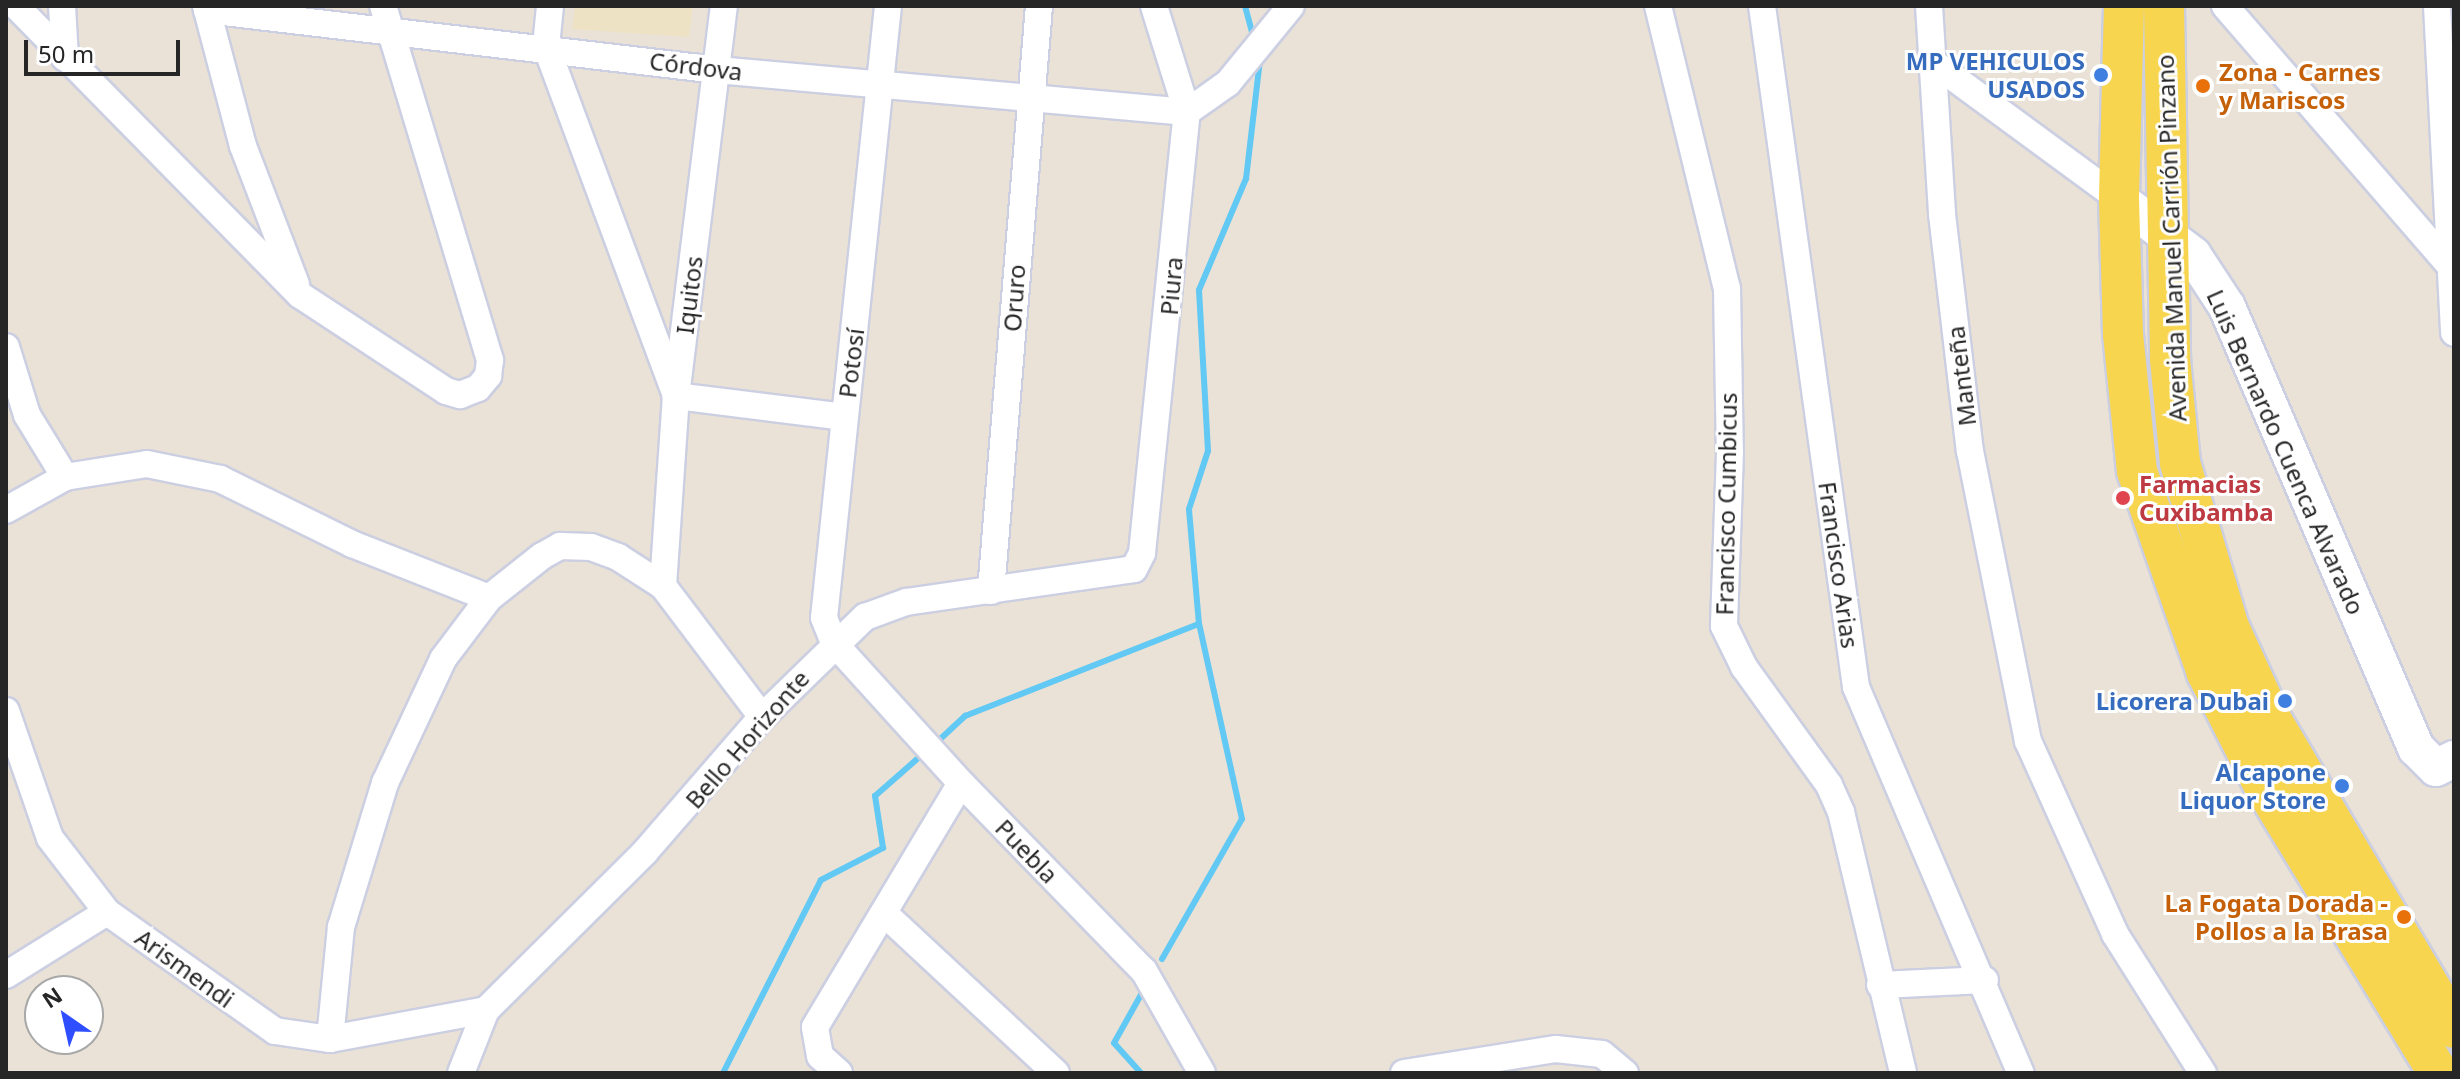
<!DOCTYPE html>
<meta charset="utf-8">
<style>
body{margin:0}
#map{position:relative;width:2460px;height:1079px;overflow:hidden;background:#eae2d6;font-family:"Noto Sans",sans-serif}
div>[style]{position:absolute}
[style*='--x']{left:calc(var(--x)*1px);top:calc(var(--y)*1px);width:calc(var(--w)*1px);rotate:calc(var(--a)*1deg)}
.education>*{inset:0;background:#eee2c4}
.stream>*{height:6px;margin:-3px;padding:0 3px;transform-origin:3px;border-radius:3px;background:#62c8f4}
.roads{filter:drop-shadow(2px 0 #cccfe1) drop-shadow(-2px 0 #cccfe1) drop-shadow(0 2px #cccfe1) drop-shadow(0 -2px #cccfe1)}
.street>*{height:26px;margin:-13px;padding:0 13px;transform-origin:13px;border-radius:13px;background:#fff}
.secondary>*{height:36px;margin:-18px;padding:0 18px;transform-origin:18px;border-radius:18px;background:#fff}
.primary>*{height:40px;margin:-20px;padding:0 20px;transform-origin:20px;border-radius:20px;background:#f7d54f}
.dots>*{width:22px;height:22px;translate:-50% -50%;box-sizing:border-box;border:4px solid #fff;border-radius:50%}
span{translate:-50% -50%;white-space:nowrap;text-align:center;line-height:1.15;-webkit-text-stroke:6px #fff;paint-order:stroke}
.shop-label{font-size:24px;color:#366cbe;font-weight:700}
.right{translate:-100% -50%;text-align:right}
.street-label{font-size:24px;color:#262626}
.food-label{font-size:24px;color:#c56008;font-weight:700}
.left{translate:0 -50%;text-align:left}
.health-label{font-size:24px;color:#be3a42;font-weight:700}
.frame{position:absolute;inset:0;border:8px solid #262626;pointer-events:none}
.north{position:absolute;left:24px;top:975px;width:80px;height:80px;box-sizing:border-box;background:#fff;border:2px solid #a8a8a8;border-radius:50%;rotate:326deg;font-size:22px;font-weight:700;line-height:32px;text-align:center;color:#262626}
.north::after{content:'';display:block;margin:auto;width:28px;height:36px;background:#2f4eff;clip-path:polygon(50% 0,100% 100%,50% 72%,0 100%)}
.scale{position:absolute;left:24px;top:40px;width:156px;height:36px;box-sizing:border-box;border:4px solid #262626;border-top:0;padding-left:10px;font-size:24px;line-height:28px;white-space:nowrap;color:#262626;-webkit-text-stroke:6px #fff;paint-order:stroke}
</style>
<div id="map">
<div class="education">
<div style="clip-path:polygon(575px 6px,693px 6px,689px 37px,572px 29px)"></div>
</div>
<div class="stream">
<div style="--x:1245;--y:6;--w:35;--a:75"></div>
<div style="--x:936;--y:743;--w:40;--a:-43"></div>
<div style="--x:965;--y:716;--w:251;--a:-21.5"></div>
<div style="--x:1162;--y:959;--w:161;--a:-60.3"></div>
<div style="--x:1242;--y:819;--w:200;--a:-102.4"></div>
<div style="--x:1199;--y:624;--w:115;--a:-95"></div>
<div style="--x:1189;--y:509;--w:61;--a:-71.9"></div>
<div style="--x:1208;--y:451;--w:161;--a:-93.2"></div>
<div style="--x:1199;--y:290;--w:121;--a:-67.1"></div>
<div style="--x:1246;--y:179;--w:120;--a:-83.3"></div>
<div style="--x:723;--y:1073;--w:216;--a:-63.1"></div>
<div style="--x:821;--y:880;--w:70;--a:-27.3"></div>
<div style="--x:883;--y:848;--w:53;--a:-98.7"></div>
<div style="--x:875;--y:796;--w:65;--a:-41.3"></div>
<div style="--x:1141;--y:1073;--w:40;--a:-132"></div>
<div style="--x:1114;--y:1043;--w:57;--a:-60.8"></div>
</div>
<div class="roads">
<div class="street">
<div style="--x:16;--y:6;--w:405;--a:45.5"></div>
<div style="--x:300;--y:295;--w:175;--a:33.3"></div>
<div style="--x:446;--y:391;--w:15;--a:16"></div>
<div style="--x:460;--y:395;--w:19;--a:-21"></div>
<div style="--x:478;--y:388;--w:16;--a:-50"></div>
<div style="--x:488;--y:376;--w:16;--a:-83"></div>
<div style="--x:490;--y:360;--w:370;--a:-106.8"></div>
<div style="--x:62;--y:6;--w:52;--a:86.7"></div>
<div style="--x:206;--y:6;--w:145;--a:75.2"></div>
<div style="--x:243;--y:146;--w:148;--a:69"></div>
<div style="--x:550;--y:6;--w:40;--a:95.7"></div>
<div style="--x:546;--y:46;--w:370;--a:69.6"></div>
<div style="--x:888;--y:6;--w:615;--a:95.97"></div>
<div style="--x:824;--y:618;--w:27;--a:68"></div>
<div style="--x:834;--y:643;--w:189;--a:47.8"></div>
<div style="--x:961;--y:783;--w:262;--a:45.8"></div>
<div style="--x:1144;--y:971;--w:117;--a:60.4"></div>
<div style="--x:1658;--y:6;--w:290;--a:76.3"></div>
<div style="--x:1727;--y:288;--w:164;--a:89"></div>
<div style="--x:1730;--y:452;--w:174;--a:92"></div>
<div style="--x:1724;--y:626;--w:46;--a:64"></div>
<div style="--x:1744;--y:667;--w:145;--a:54.2"></div>
<div style="--x:1829;--y:785;--w:30;--a:66"></div>
<div style="--x:1841;--y:812;--w:268;--a:76.6"></div>
<div style="--x:1762;--y:6;--w:687;--a:82.14"></div>
<div style="--x:1856;--y:687;--w:420;--a:66.9"></div>
<div style="--x:1929;--y:6;--w:208;--a:86.4"></div>
<div style="--x:1942;--y:214;--w:239;--a:83.3"></div>
<div style="--x:1970;--y:451;--w:296;--a:78.7"></div>
<div style="--x:2028;--y:741;--w:212;--a:65.7"></div>
<div style="--x:2115;--y:934;--w:165;--a:57.7"></div>
<div style="--x:2225;--y:6;--w:349;--a:49.1"></div>
<div style="--x:2437;--y:6;--w:327;--a:87"></div>
<div style="--x:207;--y:10;--w:514;--a:6.71"></div>
<div style="--x:717;--y:70;--w:472;--a:5.1"></div>
<div style="--x:1187;--y:112;--w:50;--a:-35.3"></div>
<div style="--x:1228;--y:83;--w:99;--a:-50.7"></div>
<div style="--x:1931;--y:61;--w:233;--a:36.3"></div>
<div style="--x:6;--y:347;--w:71;--a:72.8"></div>
<div style="--x:27;--y:415;--w:73;--a:58.5"></div>
<div style="--x:676;--y:396;--w:169;--a:7.1"></div>
<div style="--x:6;--y:510;--w:68;--a:-29.2"></div>
<div style="--x:65;--y:477;--w:83;--a:-9"></div>
<div style="--x:147;--y:464;--w:75;--a:11.6"></div>
<div style="--x:220;--y:479;--w:147;--a:26.2"></div>
<div style="--x:352;--y:544;--w:147;--a:21.5"></div>
<div style="--x:663;--y:586;--w:190;--a:-86.1"></div>
<div style="--x:676;--y:396;--w:393;--a:-83"></div>
<div style="--x:991;--y:591;--w:587;--a:-85.31"></div>
<div style="--x:6;--y:711;--w:134;--a:70.9"></div>
<div style="--x:50;--y:838;--w:93;--a:52.4"></div>
<div style="--x:107;--y:912;--w:206;--a:35.3"></div>
<div style="--x:275;--y:1031;--w:56;--a:8.3"></div>
<div style="--x:330;--y:1039;--w:159;--a:-10.5"></div>
<div style="--x:886;--y:915;--w:232;--a:42.9"></div>
<div style="--x:6;--y:975;--w:119;--a:-32"></div>
<div style="--x:1880;--y:985;--w:105;--a:-2.7"></div>
<div style="--x:330;--y:1039;--w:113;--a:-84.4"></div>
<div style="--x:341;--y:927;--w:151;--a:-73"></div>
<div style="--x:385;--y:783;--w:137;--a:-64.9"></div>
<div style="--x:443;--y:659;--w:76;--a:-53"></div>
<div style="--x:489;--y:598;--w:68;--a:-38.4"></div>
<div style="--x:542;--y:556;--w:21;--a:-29"></div>
<div style="--x:560;--y:546;--w:31;--a:2"></div>
<div style="--x:591;--y:547;--w:29;--a:20"></div>
<div style="--x:618;--y:557;--w:54;--a:32.8"></div>
<div style="--x:663;--y:586;--w:164;--a:52.9"></div>
<div style="--x:461;--y:1073;--w:68;--a:-68.4"></div>
<div style="--x:486;--y:1010;--w:224;--a:-44.8"></div>
<div style="--x:645;--y:852;--w:179;--a:-49.1"></div>
<div style="--x:762;--y:717;--w:144;--a:-44.2"></div>
<div style="--x:865;--y:617;--w:44;--a:-20.1"></div>
<div style="--x:906;--y:602;--w:230;--a:-8.2"></div>
<div style="--x:1134;--y:569;--w:18;--a:-63"></div>
<div style="--x:1142;--y:553;--w:443;--a:-84.2"></div>
<div style="--x:1187;--y:112;--w:111;--a:-107.3"></div>
<div style="--x:839;--y:1073;--w:25;--a:-138"></div>
<div style="--x:820;--y:1056;--w:29;--a:-100"></div>
<div style="--x:815;--y:1027;--w:284;--a:-59.1"></div>
<div style="--x:1404;--y:1073;--w:154;--a:-9"></div>
<div style="--x:1556;--y:1049;--w:46;--a:6.2"></div>
<div style="--x:1602;--y:1054;--w:30;--a:40"></div>
</div>
<div class="secondary">
<div style="--x:2119;--y:199;--w:93;--a:37.1"></div>
<div style="--x:2193;--y:255;--w:62;--a:56.8"></div>
<div style="--x:2227;--y:307;--w:480;--a:66.8"></div>
<div style="--x:2416;--y:748;--w:28;--a:45"></div>
<div style="--x:2436;--y:768;--w:20;--a:-27"></div>
</div>
<div class="primary">
<div style="--x:2124;--y:6;--w:193;--a:91.5"></div>
<div style="--x:2119;--y:199;--w:135;--a:88.3"></div>
<div style="--x:2123;--y:334;--w:138;--a:84.2"></div>
<div style="--x:2137;--y:471;--w:214;--a:70.9"></div>
<div style="--x:2207;--y:673;--w:129;--a:63.2"></div>
<div style="--x:2265;--y:788;--w:333;--a:58.7"></div>
<div style="--x:2164;--y:6;--w:353;--a:89"></div>
<div style="--x:2170;--y:359;--w:104;--a:84.5"></div>
<div style="--x:2180;--y:463;--w:171;--a:73.4"></div>
<div style="--x:2229;--y:627;--w:103;--a:65.4"></div>
<div style="--x:2272;--y:721;--w:357;--a:59.3"></div>
</div>
</div>
<div class="dots">
<div style="left:2101px;top:75px;background:#3f7fe0"></div>
<div style="left:2203px;top:86px;background:#e8710a"></div>
<div style="left:2123px;top:498px;background:#e0444e"></div>
<div style="left:2285px;top:701px;background:#3f7fe0"></div>
<div style="left:2342px;top:786px;background:#3f7fe0"></div>
<div style="left:2404px;top:917px;background:#e8710a"></div>
</div>
<div class="shop-label">
<span class="right" style="left:2085px;top:75px">MP VEHICULOS<br>USADOS</span>
<span class="right" style="left:2269px;top:701px">Licorera Dubai</span>
<span class="right" style="left:2326px;top:786px">Alcapone<br>Liquor Store</span>
</div>
<div class="street-label">
<span style="left:696px;top:66px;rotate:7deg">Córdova</span>
<span style="left:2171px;top:238px;rotate:-92deg">Avenida Manuel Carrión Pinzano</span>
<span style="left:1171px;top:286px;rotate:-85deg">Piura</span>
<span style="left:689px;top:295px;rotate:-83deg">Iquitos</span>
<span style="left:1014px;top:298px;rotate:-86deg">Oruro</span>
<span style="left:851px;top:363px;rotate:-83deg">Potosí</span>
<span style="left:1961px;top:376px;rotate:-97deg">Manteña</span>
<span style="left:2286px;top:452px;rotate:66deg">Luis Bernardo Cuenca Alvarado</span>
<span style="left:1726px;top:504px;rotate:-89deg">Francisco Cumbicus</span>
<span style="left:1839px;top:565px;rotate:82deg">Francisco Arias</span>
<span style="left:747px;top:739px;rotate:-49deg">Bello Horizonte</span>
<span style="left:1027px;top:851px;rotate:46deg">Puebla</span>
<span style="left:185px;top:968px;rotate:36deg">Arismendi</span>
</div>
<div class="food-label">
<span class="left" style="left:2219px;top:86px">Zona - Carnes<br>y Mariscos</span>
<span class="right" style="left:2388px;top:917px">La Fogata Dorada -<br>Pollos a la Brasa</span>
</div>
<div class="health-label">
<span class="left" style="left:2139px;top:498px">Farmacias<br>Cuxibamba</span>
</div>
<div class="frame"></div>
<div class="north">N</div>
<div class="scale">50 m</div>
</div>
